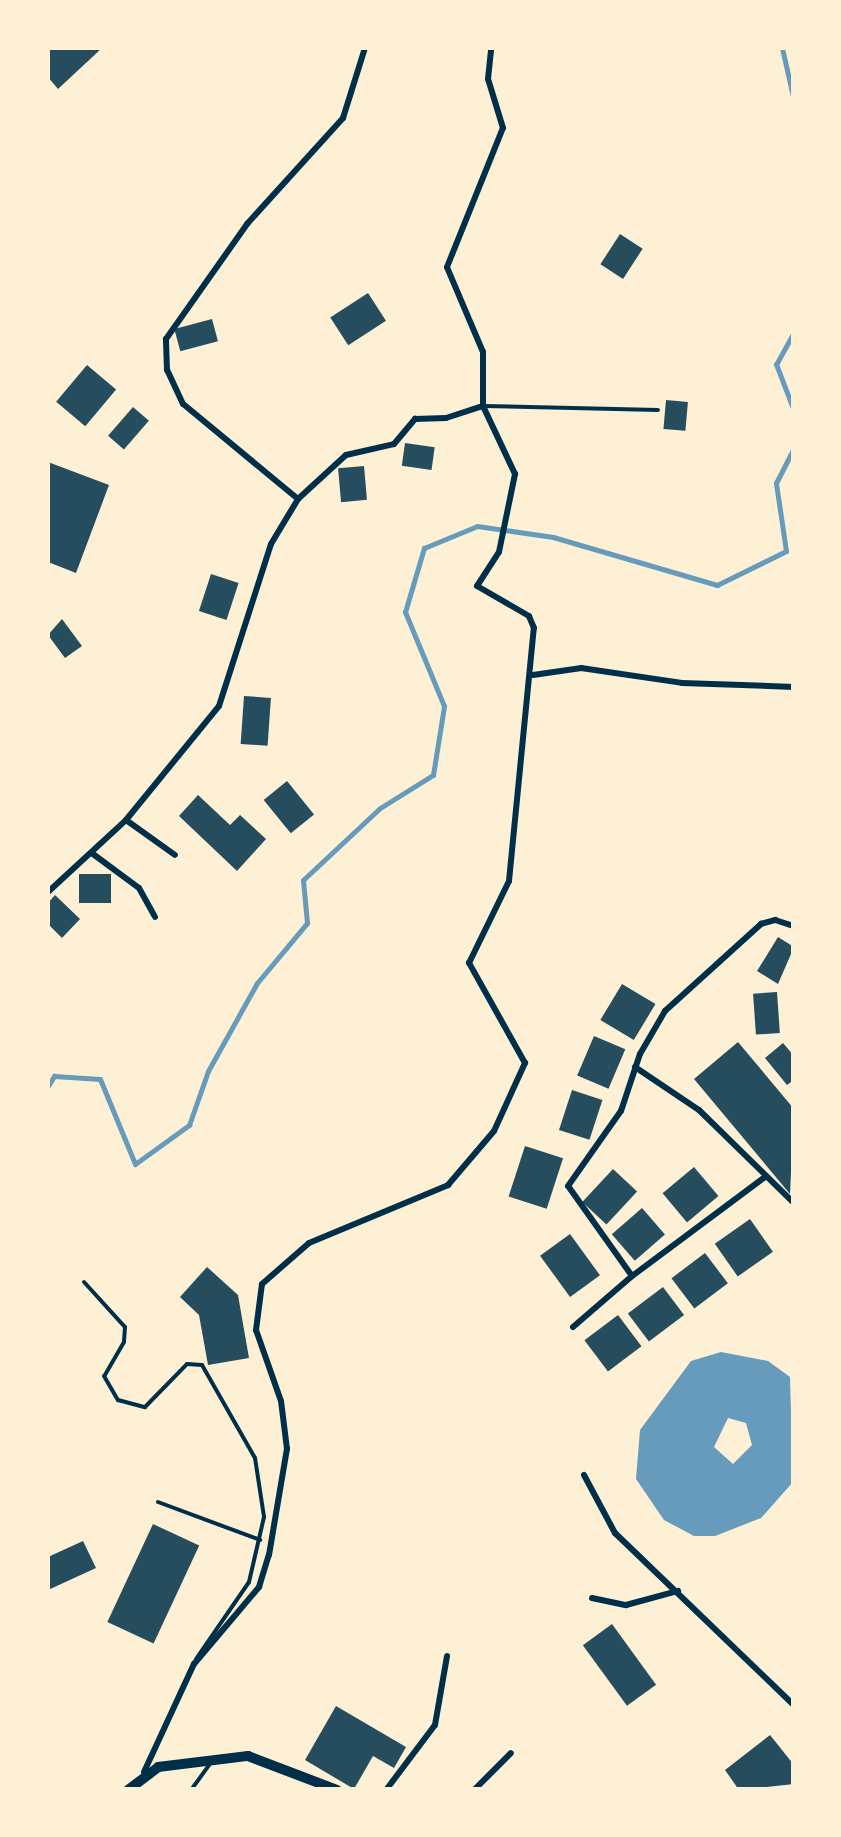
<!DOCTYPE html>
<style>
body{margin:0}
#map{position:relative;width:841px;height:1837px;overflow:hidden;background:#fdf0d5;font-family:Signika,sans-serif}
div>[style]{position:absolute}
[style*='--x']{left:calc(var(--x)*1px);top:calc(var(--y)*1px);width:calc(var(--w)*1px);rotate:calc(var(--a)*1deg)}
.water>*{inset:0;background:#669bbc}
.stream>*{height:5px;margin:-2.5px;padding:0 2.5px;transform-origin:2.5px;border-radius:2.5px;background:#669bbc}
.building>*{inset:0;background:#264d5e;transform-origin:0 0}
.service>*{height:4px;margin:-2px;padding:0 2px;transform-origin:2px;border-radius:2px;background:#003049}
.minor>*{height:6px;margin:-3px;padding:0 3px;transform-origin:3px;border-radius:3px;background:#003049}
.secondary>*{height:10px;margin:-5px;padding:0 5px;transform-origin:5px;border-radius:5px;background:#003049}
span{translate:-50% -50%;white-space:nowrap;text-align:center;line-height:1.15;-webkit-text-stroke:10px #fdf0d5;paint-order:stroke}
.frame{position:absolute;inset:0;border:50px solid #fdf0d5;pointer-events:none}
</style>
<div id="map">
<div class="water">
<div style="clip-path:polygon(evenodd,721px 1352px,768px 1361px,790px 1377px,793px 1482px,761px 1518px,715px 1536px,694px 1536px,664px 1520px,636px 1479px,640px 1430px,691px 1361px,721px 1352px,728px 1418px,746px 1423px,752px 1445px,733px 1464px,714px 1447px,728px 1418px)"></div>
</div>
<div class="stream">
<div style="--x:782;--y:48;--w:54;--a:77.2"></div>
<div style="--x:794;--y:332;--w:37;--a:119"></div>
<div style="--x:776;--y:364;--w:50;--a:69"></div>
<div style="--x:48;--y:1086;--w:12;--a:-59"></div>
<div style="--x:54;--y:1076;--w:46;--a:3.7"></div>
<div style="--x:100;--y:1079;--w:92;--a:67.6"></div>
<div style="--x:135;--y:1164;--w:67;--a:-35.8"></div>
<div style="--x:189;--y:1125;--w:57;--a:-70.6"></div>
<div style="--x:208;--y:1071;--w:101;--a:-60.9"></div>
<div style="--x:257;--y:983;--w:78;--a:-50.2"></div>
<div style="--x:307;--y:923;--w:43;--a:-95.3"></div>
<div style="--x:303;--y:880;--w:105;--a:-43.1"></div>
<div style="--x:380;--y:808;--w:62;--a:-31.9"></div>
<div style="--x:433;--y:775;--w:70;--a:-80.9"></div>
<div style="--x:444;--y:706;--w:102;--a:-112.5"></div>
<div style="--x:405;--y:612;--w:67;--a:-73.5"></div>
<div style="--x:424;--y:548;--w:57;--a:-22.5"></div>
<div style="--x:477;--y:526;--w:77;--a:8.2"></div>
<div style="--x:553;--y:537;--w:171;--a:16.3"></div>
<div style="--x:717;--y:585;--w:77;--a:-26.2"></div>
<div style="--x:786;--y:551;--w:69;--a:-98.4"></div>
<div style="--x:776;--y:483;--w:39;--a:-63"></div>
</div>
<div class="building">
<div style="clip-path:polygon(48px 48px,102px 48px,58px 89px,48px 77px)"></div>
<div style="left:620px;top:234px;width:27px;height:36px;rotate:33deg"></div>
<div style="left:368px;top:293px;width:33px;height:45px;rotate:57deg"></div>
<div style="left:212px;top:319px;width:23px;height:39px;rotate:75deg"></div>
<div style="left:87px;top:365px;width:38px;height:48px;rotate:40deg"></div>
<div style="left:666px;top:400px;width:22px;height:29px;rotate:5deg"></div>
<div style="left:133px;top:407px;width:21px;height:38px;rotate:41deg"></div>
<div style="left:405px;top:443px;width:30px;height:23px;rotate:8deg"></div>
<div style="clip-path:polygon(48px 462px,109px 485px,76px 573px,48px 562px)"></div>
<div style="left:364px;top:466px;width:34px;height:26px;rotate:85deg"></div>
<div style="left:211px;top:574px;width:29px;height:39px;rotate:18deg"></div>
<div style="clip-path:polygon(62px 619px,82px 646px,65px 658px,48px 635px)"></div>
<div style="left:244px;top:696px;width:27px;height:48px;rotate:4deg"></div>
<div style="left:287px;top:781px;width:43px;height:30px;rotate:51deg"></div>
<div style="clip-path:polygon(198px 795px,230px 825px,240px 815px,266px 839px,237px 871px,179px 816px)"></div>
<div style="left:111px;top:874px;width:29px;height:32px;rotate:90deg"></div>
<div style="clip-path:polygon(55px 895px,80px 919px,62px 938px,48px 924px,48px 903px)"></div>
<div style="clip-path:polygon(778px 937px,794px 947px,778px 984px,757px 971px)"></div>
<div style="left:622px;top:984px;width:39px;height:42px;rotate:31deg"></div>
<div style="left:777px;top:992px;width:41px;height:24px;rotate:86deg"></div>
<div style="left:594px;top:1036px;width:34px;height:43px;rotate:23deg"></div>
<div style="clip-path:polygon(738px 1042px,794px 1109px,790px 1194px,694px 1079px)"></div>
<div style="clip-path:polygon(783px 1043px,794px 1056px,794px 1080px,787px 1085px,765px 1058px)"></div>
<div style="left:572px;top:1090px;width:32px;height:42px;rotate:18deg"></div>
<div style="left:525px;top:1146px;width:40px;height:53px;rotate:18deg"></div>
<div style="left:694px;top:1167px;width:38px;height:41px;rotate:50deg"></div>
<div style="left:613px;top:1169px;width:33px;height:45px;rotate:43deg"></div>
<div style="left:642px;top:1208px;width:35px;height:40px;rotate:49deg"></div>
<div style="left:750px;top:1219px;width:40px;height:43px;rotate:55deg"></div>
<div style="left:570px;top:1234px;width:51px;height:37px;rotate:54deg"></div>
<div style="left:705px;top:1253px;width:38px;height:42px;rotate:53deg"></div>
<div style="clip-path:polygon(207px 1267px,238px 1295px,249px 1358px,208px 1365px,199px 1315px,180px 1297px)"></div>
<div style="left:663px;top:1287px;width:35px;height:44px;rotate:53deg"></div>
<div style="left:618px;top:1315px;width:39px;height:42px;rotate:53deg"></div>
<div style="left:153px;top:1524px;width:51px;height:108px;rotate:25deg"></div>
<div style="clip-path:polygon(83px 1541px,96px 1568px,48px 1590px,48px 1557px)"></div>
<div style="left:612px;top:1624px;width:75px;height:36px;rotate:54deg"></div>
<div style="clip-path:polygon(336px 1706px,406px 1747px,394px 1768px,373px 1756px,354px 1789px,305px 1760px)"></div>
<div style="clip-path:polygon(770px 1735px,794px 1765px,794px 1784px,739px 1790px,725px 1770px)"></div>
</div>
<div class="service">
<div style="--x:483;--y:406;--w:175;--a:1.3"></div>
<div style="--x:84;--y:1282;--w:61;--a:47.7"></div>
<div style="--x:125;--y:1327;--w:15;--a:94"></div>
<div style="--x:124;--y:1342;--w:39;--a:120"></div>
<div style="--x:104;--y:1376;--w:28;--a:60"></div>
<div style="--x:118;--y:1400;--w:28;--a:15"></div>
<div style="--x:145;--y:1407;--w:60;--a:-45.7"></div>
<div style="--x:187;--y:1364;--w:15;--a:4"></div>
<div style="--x:202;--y:1365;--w:107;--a:60.3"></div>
<div style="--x:255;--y:1458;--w:60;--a:81.3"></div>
<div style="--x:264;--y:1517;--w:67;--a:103"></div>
<div style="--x:249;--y:1582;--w:93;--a:124.5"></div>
<div style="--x:158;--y:1502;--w:109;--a:20.4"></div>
<div style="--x:191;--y:1790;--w:31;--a:-54"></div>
</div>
<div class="minor">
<div style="--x:298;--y:499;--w:149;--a:-140.4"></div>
<div style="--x:183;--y:404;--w:38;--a:-115"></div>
<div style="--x:167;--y:370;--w:31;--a:-92"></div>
<div style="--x:166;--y:339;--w:141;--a:-54.8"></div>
<div style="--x:247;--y:224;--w:143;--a:-47.8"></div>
<div style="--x:343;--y:118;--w:73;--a:-72.6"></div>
<div style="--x:533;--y:675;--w:49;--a:-8.3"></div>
<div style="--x:581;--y:668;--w:102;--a:8.4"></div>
<div style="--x:682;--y:683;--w:112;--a:2"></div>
<div style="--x:126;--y:820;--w:60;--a:35.5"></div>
<div style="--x:93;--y:854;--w:57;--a:36.5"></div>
<div style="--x:139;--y:888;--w:33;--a:61"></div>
<div style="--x:48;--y:892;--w:106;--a:-42.7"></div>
<div style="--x:126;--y:820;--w:147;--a:-50.8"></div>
<div style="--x:219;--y:706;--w:170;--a:-72.2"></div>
<div style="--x:271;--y:544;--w:52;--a:-59"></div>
<div style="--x:298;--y:499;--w:65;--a:-42.5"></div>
<div style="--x:346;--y:455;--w:49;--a:-12.9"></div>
<div style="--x:394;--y:444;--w:33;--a:-50"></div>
<div style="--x:415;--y:419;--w:31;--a:-2"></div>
<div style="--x:446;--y:418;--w:39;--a:-18"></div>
<div style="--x:635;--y:1067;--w:77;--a:33.9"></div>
<div style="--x:699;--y:1110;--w:133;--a:44.4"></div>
<div style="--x:765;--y:1177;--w:166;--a:143.3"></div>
<div style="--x:632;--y:1276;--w:110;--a:-125.4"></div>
<div style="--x:568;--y:1186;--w:92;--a:-54.8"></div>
<div style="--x:621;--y:1111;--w:60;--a:-71.6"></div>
<div style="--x:640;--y:1054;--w:50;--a:-59.8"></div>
<div style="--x:665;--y:1011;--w:130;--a:-42.2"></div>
<div style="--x:761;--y:924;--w:15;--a:-16"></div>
<div style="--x:775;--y:920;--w:20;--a:18"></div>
<div style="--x:573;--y:1327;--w:78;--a:-40.8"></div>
<div style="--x:584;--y:1475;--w:66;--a:61.9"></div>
<div style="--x:615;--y:1533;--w:248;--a:43.9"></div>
<div style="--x:592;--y:1598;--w:35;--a:12"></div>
<div style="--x:626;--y:1605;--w:54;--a:-15.1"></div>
<div style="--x:144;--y:1772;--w:119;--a:-65.2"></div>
<div style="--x:194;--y:1664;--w:101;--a:-49.8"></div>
<div style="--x:259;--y:1587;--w:34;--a:-73"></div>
<div style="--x:269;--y:1555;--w:108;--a:-80.4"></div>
<div style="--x:287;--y:1449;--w:48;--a:-97.1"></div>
<div style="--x:281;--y:1401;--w:75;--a:-109.4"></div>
<div style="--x:256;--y:1330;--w:46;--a:-82.6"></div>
<div style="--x:262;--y:1284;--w:62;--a:-41.1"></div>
<div style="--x:309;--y:1243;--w:151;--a:-22.6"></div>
<div style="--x:448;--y:1185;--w:71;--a:-49.6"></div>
<div style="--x:494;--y:1131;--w:75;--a:-65.5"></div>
<div style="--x:525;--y:1063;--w:115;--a:-119.2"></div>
<div style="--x:469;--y:963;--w:91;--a:-64"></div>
<div style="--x:509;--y:881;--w:254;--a:-84.4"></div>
<div style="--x:534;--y:628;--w:13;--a:-113"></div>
<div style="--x:529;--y:616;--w:60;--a:-150"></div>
<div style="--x:477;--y:586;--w:40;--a:-57.1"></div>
<div style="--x:499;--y:552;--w:80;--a:-78.4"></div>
<div style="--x:515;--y:474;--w:75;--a:-115.2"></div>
<div style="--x:483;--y:406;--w:54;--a:-90"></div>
<div style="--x:483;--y:352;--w:92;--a:-113"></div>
<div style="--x:447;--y:267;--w:150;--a:-68.1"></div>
<div style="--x:503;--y:128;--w:51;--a:-107"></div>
<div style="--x:488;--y:79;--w:31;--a:-84"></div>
<div style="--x:386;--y:1790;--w:81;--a:-53"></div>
<div style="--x:435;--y:1725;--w:70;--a:-80.1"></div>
<div style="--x:474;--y:1790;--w:52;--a:-45"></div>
<div style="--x:793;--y:1790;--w:1;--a:-45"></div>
</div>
<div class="secondary">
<div style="--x:128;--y:1790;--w:38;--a:-37"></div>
<div style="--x:158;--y:1767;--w:91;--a:-7"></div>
<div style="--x:248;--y:1756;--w:95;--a:20.9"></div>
</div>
<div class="frame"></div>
</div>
